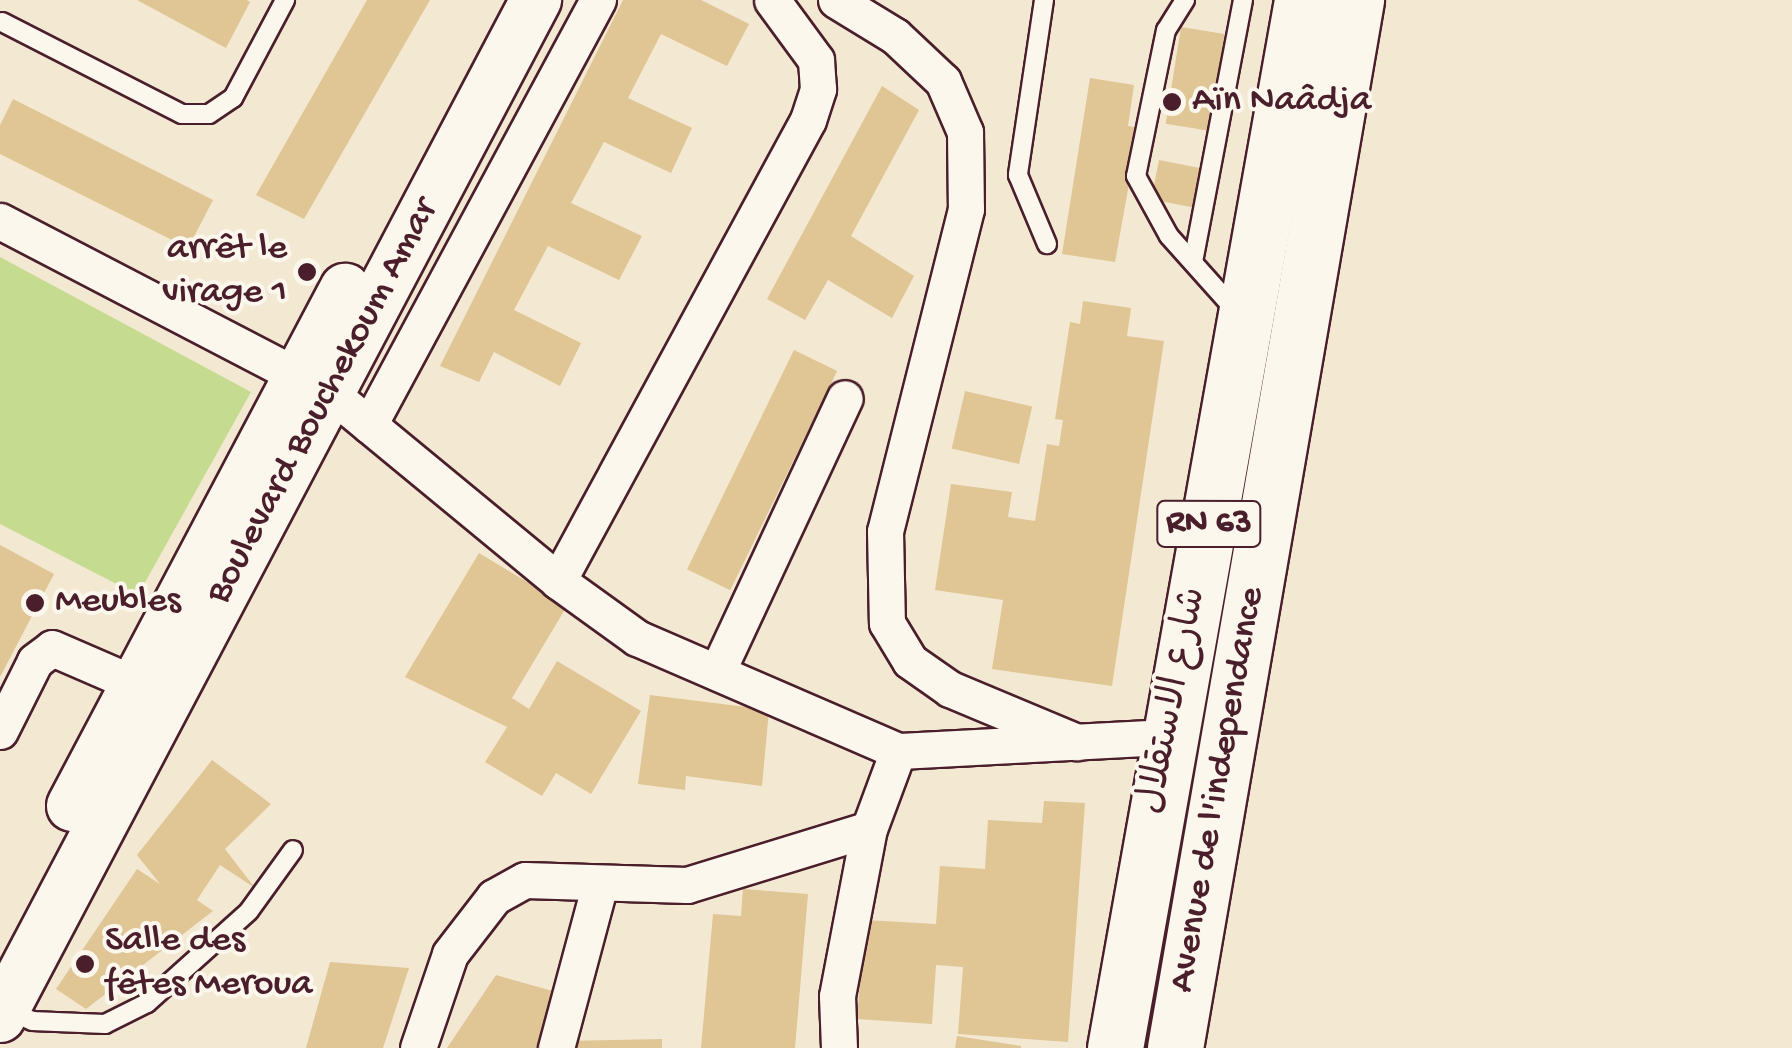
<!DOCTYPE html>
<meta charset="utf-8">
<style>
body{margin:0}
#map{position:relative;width:1792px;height:1048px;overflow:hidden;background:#f3e8d2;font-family:"Gochi Hand","Playpen Sans Arabic",sans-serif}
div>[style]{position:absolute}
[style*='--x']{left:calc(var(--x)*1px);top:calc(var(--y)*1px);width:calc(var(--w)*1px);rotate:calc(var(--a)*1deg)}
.green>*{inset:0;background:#c5db90}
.building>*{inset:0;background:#e0c595;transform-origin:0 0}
.roads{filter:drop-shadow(2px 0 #4a1f2b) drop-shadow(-2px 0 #4a1f2b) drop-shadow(0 2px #4a1f2b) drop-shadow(0 -2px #4a1f2b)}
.lane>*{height:18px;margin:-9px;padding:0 9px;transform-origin:9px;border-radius:9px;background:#fbf7ec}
.street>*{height:35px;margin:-17.5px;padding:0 17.5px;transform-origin:17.5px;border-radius:17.5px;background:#fbf7ec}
.secondary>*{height:50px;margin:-25px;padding:0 25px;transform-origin:25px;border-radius:25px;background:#fbf7ec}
.primary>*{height:55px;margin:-27.5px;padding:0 27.5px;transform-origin:27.5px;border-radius:27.5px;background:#fbf7ec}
.dots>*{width:28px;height:28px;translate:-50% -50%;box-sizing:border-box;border:5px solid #fbf7ec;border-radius:50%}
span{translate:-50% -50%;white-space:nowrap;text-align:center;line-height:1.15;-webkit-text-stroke:8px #fbf7ec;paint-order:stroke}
.shield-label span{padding:2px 8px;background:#fbf7ec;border:2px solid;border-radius:8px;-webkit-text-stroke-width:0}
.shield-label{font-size:35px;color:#4a1f2b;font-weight:700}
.poi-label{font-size:38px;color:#4a1f2b}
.left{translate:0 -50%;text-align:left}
.right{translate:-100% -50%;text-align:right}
.street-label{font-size:38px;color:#4a1f2b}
</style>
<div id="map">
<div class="green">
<div style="clip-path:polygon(0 257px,251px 392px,138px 595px,0 524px)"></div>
</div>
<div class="building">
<div style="clip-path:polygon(137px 0,247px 0,250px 2px,226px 48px)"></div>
<div style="clip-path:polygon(367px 0,430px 0,304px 219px,256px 195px)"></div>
<div style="clip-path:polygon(623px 0,701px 0,749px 24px,727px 66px,661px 34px,628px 98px,692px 128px,671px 173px,604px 142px,571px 203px,642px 236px,619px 280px,548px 246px,514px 310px,581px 343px,560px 386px,494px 352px,479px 382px,440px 366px)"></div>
<div style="left:1181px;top:27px;width:44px;height:98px;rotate:9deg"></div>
<div style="clip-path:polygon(1090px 78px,1134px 85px,1128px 126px,1139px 128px,1115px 262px,1062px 254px)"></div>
<div style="clip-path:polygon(882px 86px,919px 110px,851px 236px,914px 276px,892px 318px,828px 280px,805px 320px,767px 299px)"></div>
<div style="clip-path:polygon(13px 99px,213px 200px,188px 248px,0 154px,0 125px)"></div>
<div style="left:1159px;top:160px;width:44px;height:40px;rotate:11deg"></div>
<div style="clip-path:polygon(1083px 301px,1131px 308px,1127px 336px,1164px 341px,1112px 686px,992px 669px,1003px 600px,935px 590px,951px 484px,1012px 492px,1008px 517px,1035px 521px,1047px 444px,1059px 446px,1063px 420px,1055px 419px,1070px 322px,1080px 324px)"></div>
<div style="left:794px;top:350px;width:48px;height:244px;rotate:26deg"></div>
<div style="left:965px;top:391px;width:69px;height:59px;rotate:13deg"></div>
<div style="clip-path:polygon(0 545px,54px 574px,0 677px)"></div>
<div style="clip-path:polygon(479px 553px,567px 606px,512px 698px,529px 709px,557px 661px,641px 711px,591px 794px,556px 773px,542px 796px,485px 762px,507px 727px,405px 677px)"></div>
<div style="clip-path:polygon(650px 695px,769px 710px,762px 786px,686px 776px,685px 790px,638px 784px)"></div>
<div style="clip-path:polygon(212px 760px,271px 804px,225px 849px,255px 888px,220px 865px,197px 900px,213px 911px,86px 1009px,56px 989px,137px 869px,160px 884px,137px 855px)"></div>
<div style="clip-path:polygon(1044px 801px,1085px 803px,1068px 1042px,958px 1034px,963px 967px,936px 965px,932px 1024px,857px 1019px,865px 920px,936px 924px,940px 866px,985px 869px,988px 820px,1042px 823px)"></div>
<div style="clip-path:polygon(743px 889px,808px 894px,795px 1048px,701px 1048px,713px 914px,741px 916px)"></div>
<div style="clip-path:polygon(330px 962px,409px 968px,383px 1048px,306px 1048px)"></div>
<div style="clip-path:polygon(496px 975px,556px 992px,539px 1048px,447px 1048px)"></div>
<div style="clip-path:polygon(957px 1036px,1021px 1046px,1021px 1048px,955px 1048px)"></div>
<div style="clip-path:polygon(662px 1039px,662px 1048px,569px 1048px,568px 1041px)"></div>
</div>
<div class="roads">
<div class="lane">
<div style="--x:1044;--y:0;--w:177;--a:98.5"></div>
<div style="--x:1018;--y:175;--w:75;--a:67.2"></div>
<div style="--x:1185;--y:0;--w:36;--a:122"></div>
<div style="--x:1166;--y:30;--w:149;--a:101.6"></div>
<div style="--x:1136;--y:176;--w:68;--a:61.2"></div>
<div style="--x:1169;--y:236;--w:101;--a:48.2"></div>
<div style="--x:2;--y:22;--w:202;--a:27.1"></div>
<div style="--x:182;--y:114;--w:27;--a:0"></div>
<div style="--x:209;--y:114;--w:29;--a:-34"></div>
<div style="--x:233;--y:98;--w:111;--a:-62"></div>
<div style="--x:1193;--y:262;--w:267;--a:-79.2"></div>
<div style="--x:9;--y:1011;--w:25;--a:23"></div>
<div style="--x:32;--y:1021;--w:73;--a:2.4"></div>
<div style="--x:105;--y:1024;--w:47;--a:-26.6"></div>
<div style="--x:147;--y:1003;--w:137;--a:-42"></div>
<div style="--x:249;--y:911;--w:75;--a:-54.2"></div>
</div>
<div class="street">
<div style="--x:836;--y:0;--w:69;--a:31.4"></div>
<div style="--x:895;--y:36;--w:66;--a:43.2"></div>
<div style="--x:943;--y:81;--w:56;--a:66.7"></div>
<div style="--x:965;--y:132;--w:77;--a:89.3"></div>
<div style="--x:966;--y:209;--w:332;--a:104.1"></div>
<div style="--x:885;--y:531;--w:92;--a:88.8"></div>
<div style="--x:887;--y:623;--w:44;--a:58.8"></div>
<div style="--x:910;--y:661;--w:49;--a:35"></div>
<div style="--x:950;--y:689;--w:138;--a:22.7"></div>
<div style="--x:0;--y:221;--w:371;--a:27.5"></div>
<div style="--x:329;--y:392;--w:297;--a:39.5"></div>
<div style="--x:558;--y:581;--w:524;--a:-61.53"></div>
<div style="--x:808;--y:120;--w:33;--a:-72"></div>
<div style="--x:818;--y:89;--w:29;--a:-94"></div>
<div style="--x:816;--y:60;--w:74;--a:-126.3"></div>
<div style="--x:369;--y:425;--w:483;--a:-61.7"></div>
<div style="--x:558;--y:581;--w:97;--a:35.8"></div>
<div style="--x:637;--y:638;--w:284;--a:23.4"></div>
<div style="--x:898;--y:751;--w:267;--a:-3"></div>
<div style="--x:717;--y:672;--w:302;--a:-65"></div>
<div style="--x:0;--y:731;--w:78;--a:-63.4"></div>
<div style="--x:35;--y:661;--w:21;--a:-37"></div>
<div style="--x:52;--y:648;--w:90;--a:23.4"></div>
<div style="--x:418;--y:1048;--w:99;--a:-71.2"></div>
<div style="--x:450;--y:954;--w:72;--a:-52.3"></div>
<div style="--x:494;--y:897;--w:35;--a:-29"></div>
<div style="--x:525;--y:880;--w:162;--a:1.8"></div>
<div style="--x:687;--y:885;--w:190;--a:-17.1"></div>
<div style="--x:556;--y:1048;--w:170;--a:-75"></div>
<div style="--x:839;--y:1048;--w:52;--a:-92.2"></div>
<div style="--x:837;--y:996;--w:170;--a:-79.2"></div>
<div style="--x:869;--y:829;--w:83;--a:-69.6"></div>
</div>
<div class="secondary">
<div style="--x:72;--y:806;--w:585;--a:-62.16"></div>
<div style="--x:0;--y:1017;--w:1150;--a:-62.21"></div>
</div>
<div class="primary">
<div style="--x:1115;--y:1048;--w:1065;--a:-79.88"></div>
<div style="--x:1175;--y:1048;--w:1064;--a:-80.2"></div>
</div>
</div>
<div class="dots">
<div style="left:1172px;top:102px;background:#4a1f2b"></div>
<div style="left:307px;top:272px;background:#4a1f2b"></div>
<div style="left:35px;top:603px;background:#4a1f2b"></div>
<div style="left:85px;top:964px;background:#4a1f2b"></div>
</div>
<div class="shield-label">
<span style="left:1209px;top:524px">RN 63</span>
</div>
<div class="poi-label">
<span class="left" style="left:1192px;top:102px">Aïn Naâdja</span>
<span class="right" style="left:287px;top:272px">arrêt le<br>virage 1</span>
<span class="left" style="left:55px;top:603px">Meubles</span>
<span class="left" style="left:105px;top:964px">Salle des<br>fêtes Meroua</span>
</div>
<div class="street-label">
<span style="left:324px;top:402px;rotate:-62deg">Boulevard Bouchekoum Amar</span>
<span style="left:1175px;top:701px;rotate:-79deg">شارع الاستقلال</span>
<span style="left:1219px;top:790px;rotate:-80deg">Avenue de l'independance</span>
</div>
</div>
